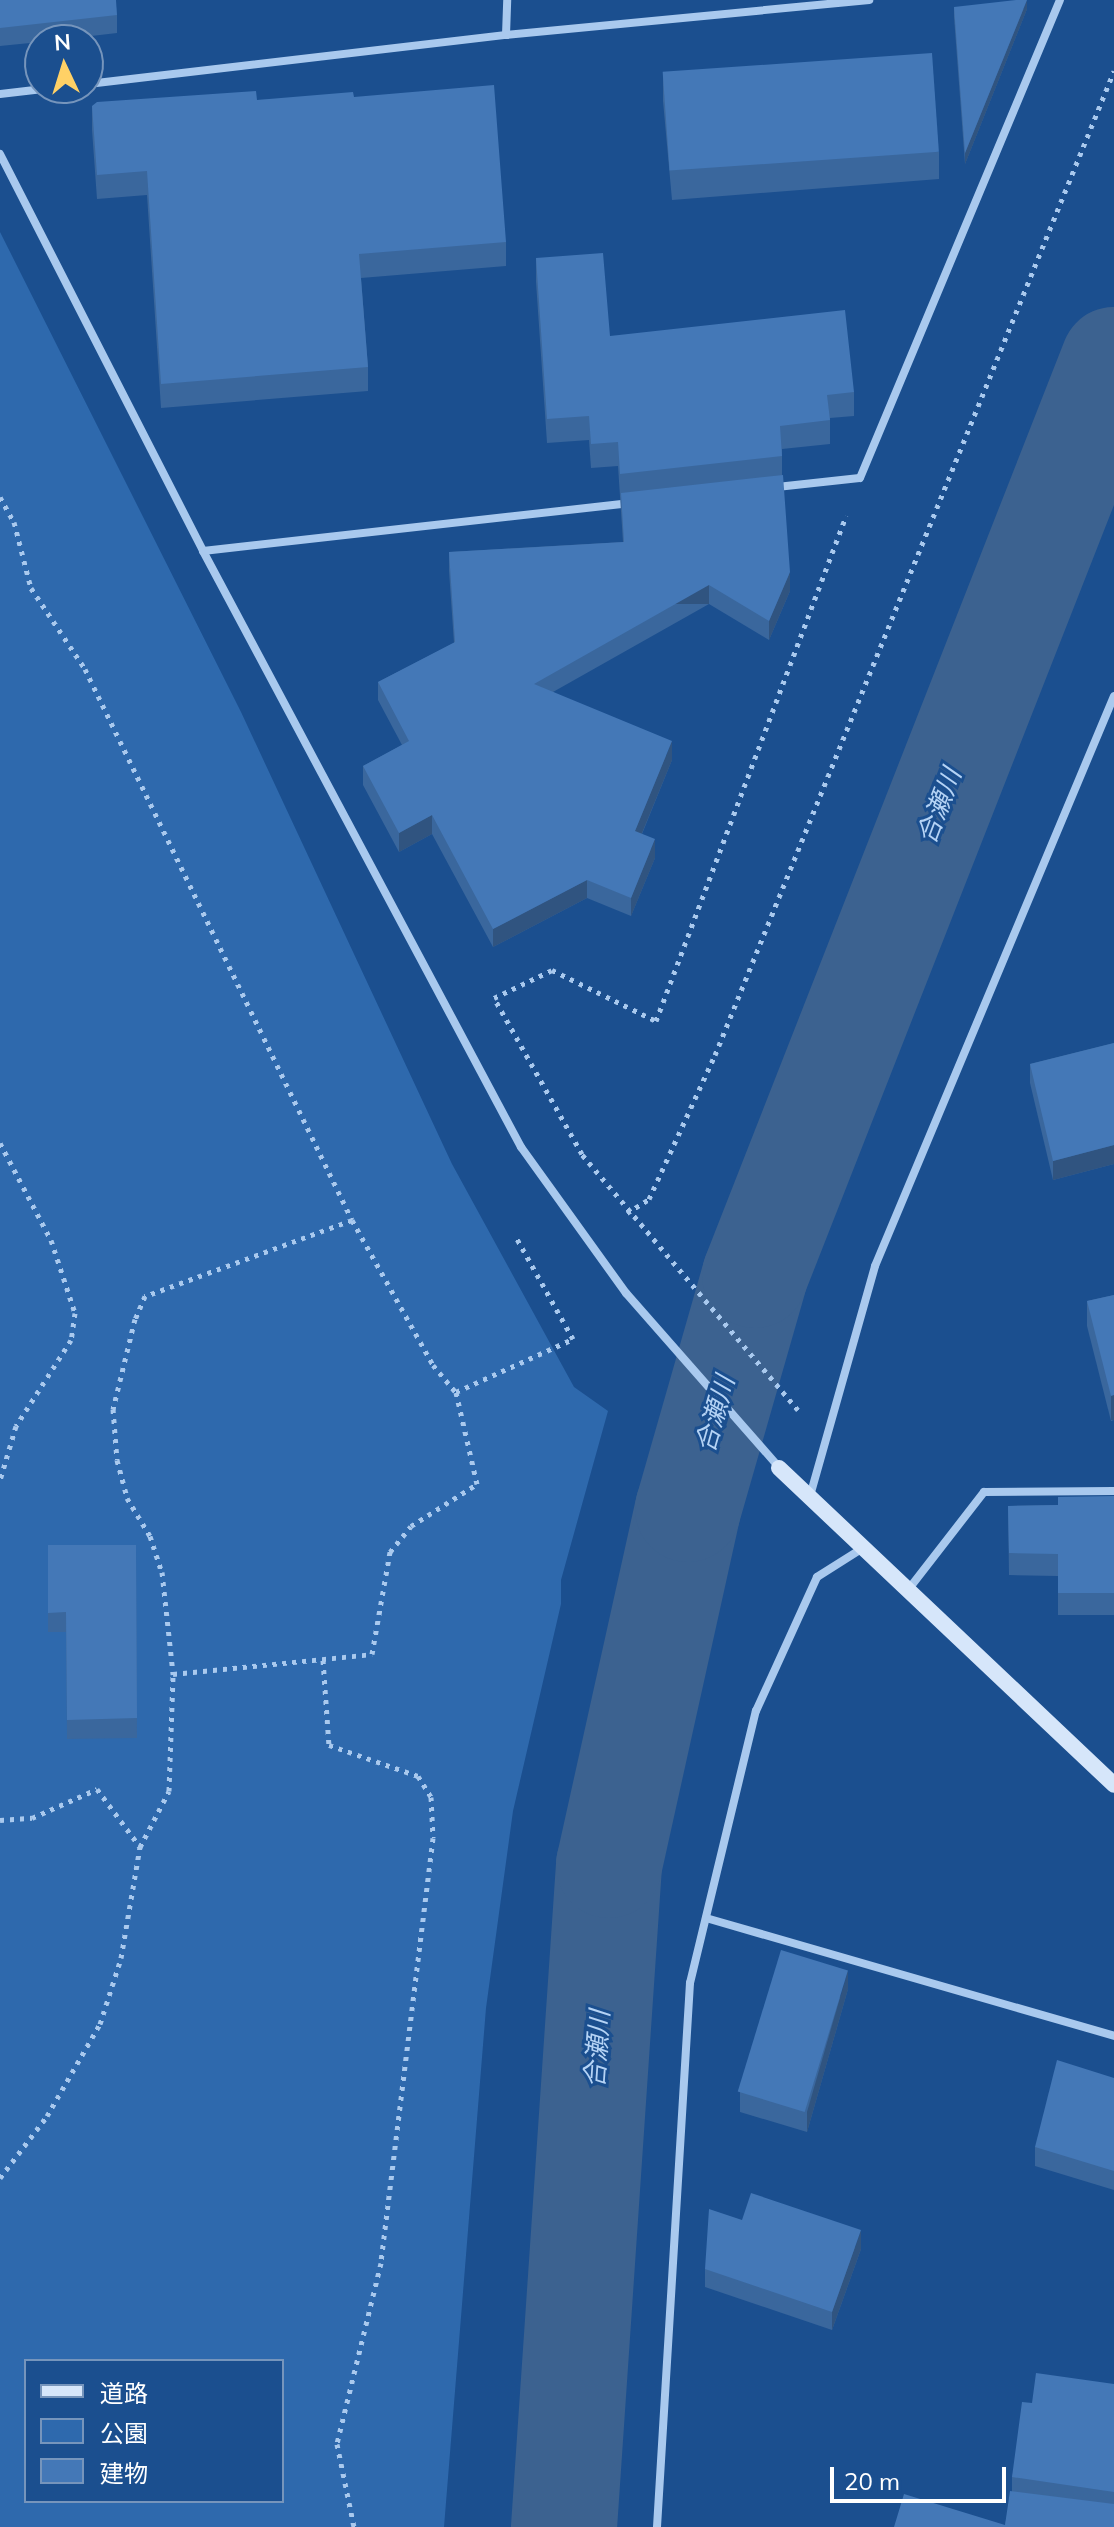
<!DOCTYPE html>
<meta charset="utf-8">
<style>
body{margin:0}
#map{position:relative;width:1114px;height:2527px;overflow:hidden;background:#1b4f8f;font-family:Mulish,"Noto Sans JP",sans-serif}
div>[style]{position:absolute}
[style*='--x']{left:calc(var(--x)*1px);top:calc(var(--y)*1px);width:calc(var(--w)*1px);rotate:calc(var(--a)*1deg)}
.green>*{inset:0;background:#2e69ad}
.stream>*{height:18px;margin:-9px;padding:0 9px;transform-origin:9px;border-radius:9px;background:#3c6290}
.river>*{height:106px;margin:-53px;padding:0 53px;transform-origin:53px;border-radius:53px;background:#3c6290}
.path>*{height:5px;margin-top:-2.5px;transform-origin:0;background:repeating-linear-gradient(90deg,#a9c9ee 0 4px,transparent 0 10px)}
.street>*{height:8px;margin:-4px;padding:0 4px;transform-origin:4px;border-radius:4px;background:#a9c9ee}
.secondary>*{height:16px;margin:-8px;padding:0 8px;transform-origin:8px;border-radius:8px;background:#d6e6fa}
.wall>*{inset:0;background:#3a679d}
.shaded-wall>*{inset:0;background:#305480;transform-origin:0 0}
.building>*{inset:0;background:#4478b7;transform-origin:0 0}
span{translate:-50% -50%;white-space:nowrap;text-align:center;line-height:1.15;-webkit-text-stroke:6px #1b4f8f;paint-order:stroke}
.water-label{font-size:26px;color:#b5d3f5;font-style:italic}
.legend{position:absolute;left:24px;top:2359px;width:260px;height:144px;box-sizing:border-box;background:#1b4f8f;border:2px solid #7695bc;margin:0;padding:10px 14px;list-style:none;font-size:24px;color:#fff}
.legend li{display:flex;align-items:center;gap:16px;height:40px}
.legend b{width:40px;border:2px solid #7695bc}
.north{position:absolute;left:24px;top:24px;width:80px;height:80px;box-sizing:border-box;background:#1b4f8f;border:2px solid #7695bc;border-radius:50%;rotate:356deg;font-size:22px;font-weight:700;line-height:32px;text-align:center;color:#fff}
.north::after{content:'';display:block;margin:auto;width:28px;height:36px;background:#ffd166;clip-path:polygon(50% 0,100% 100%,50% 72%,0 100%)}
.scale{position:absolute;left:830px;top:2467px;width:176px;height:36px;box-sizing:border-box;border:4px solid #fff;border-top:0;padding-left:10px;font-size:24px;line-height:28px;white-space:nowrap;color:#fff;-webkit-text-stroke:6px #1b4f8f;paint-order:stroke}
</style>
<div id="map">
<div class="green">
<div style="clip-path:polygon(evenodd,0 232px,241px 712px,452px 1164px,574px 1387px,608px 1411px,561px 1580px,561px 1604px,513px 1811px,486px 2008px,444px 2527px,0 2527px,0 232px,26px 2361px,282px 2361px,282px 2501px,26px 2501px,26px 2361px)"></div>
</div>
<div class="stream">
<div style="--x:1081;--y:441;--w:34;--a:15"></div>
</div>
<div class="river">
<div style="--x:564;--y:2527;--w:664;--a:-86.11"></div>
<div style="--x:609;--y:1865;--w:365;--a:-77.5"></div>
<div style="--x:688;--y:1509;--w:243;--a:-74"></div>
<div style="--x:755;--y:1275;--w:983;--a:-68.58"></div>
</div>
<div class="path">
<div style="--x:0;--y:497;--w:29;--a:61"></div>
<div style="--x:14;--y:522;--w:68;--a:75.6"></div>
<div style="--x:31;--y:588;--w:97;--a:56.3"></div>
<div style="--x:85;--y:669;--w:612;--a:64.15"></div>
<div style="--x:352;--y:1220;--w:166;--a:60.8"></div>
<div style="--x:433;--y:1365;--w:35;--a:50"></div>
<div style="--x:456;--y:1392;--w:128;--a:-24.4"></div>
<div style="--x:573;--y:1339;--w:115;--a:-119.2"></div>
<div style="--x:0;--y:1143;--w:110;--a:62.3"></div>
<div style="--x:51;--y:1240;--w:77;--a:71.8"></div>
<div style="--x:75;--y:1313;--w:27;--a:98"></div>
<div style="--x:71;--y:1340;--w:102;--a:122.6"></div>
<div style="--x:16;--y:1426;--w:56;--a:106.5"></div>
<div style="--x:627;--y:1213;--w:26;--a:-32"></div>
<div style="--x:649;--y:1199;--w:158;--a:-65.4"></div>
<div style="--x:715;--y:1055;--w:1062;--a:-67.93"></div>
<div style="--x:352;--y:1220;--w:221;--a:159.8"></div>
<div style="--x:145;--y:1296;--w:25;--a:113"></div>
<div style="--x:135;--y:1319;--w:93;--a:103.7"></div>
<div style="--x:113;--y:1409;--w:51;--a:85.5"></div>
<div style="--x:117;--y:1460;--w:39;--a:75"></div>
<div style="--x:127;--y:1498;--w:44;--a:58.8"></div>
<div style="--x:150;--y:1536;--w:38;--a:72"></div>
<div style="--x:162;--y:1572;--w:103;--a:83.8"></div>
<div style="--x:173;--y:1674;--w:200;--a:-5.7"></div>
<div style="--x:372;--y:1654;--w:104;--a:-80"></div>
<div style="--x:390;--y:1552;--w:33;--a:-51"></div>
<div style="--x:411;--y:1526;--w:78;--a:-32.5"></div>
<div style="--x:477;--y:1484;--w:94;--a:-102.9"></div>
<div style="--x:798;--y:1410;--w:335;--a:-130.2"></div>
<div style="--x:582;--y:1154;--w:179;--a:-119.4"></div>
<div style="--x:494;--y:998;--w:64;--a:-25.8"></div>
<div style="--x:552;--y:970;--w:116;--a:26.1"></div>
<div style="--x:656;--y:1021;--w:540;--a:-69.38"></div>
<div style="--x:323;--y:1660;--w:85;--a:86"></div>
<div style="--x:329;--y:1745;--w:94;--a:19.2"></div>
<div style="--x:418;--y:1776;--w:25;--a:58"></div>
<div style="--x:431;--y:1797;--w:41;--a:87.2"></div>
<div style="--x:433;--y:1838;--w:428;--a:97"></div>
<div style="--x:381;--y:2263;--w:186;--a:103.7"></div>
<div style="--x:337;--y:2444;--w:85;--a:78.4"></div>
<div style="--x:0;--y:1820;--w:32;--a:-4"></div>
<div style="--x:32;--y:1818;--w:71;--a:-24"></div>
<div style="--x:97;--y:1789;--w:72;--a:53.4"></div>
<div style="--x:0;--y:2178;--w:78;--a:-52.8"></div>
<div style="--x:47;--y:2116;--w:106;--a:-60.1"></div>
<div style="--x:100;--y:2024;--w:69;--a:-72.3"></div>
<div style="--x:121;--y:1958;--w:113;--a:-80.3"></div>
<div style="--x:140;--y:1847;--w:63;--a:-62.6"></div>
<div style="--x:169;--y:1791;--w:117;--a:-88"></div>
</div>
<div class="street">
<div style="--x:506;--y:35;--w:35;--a:-88"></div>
<div style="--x:88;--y:84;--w:421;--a:-6.7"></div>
<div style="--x:506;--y:35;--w:365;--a:-5.5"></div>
<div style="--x:0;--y:94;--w:52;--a:-6.6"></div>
<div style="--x:0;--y:154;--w:446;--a:62.9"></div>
<div style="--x:203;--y:551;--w:676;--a:61.92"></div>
<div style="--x:521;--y:1147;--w:180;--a:54.3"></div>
<div style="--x:626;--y:1293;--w:232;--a:48.7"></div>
<div style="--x:777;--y:487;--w:83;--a:-6.2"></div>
<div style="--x:860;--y:478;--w:518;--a:-67.3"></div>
<div style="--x:203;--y:551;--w:428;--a:-6.4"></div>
<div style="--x:810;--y:1496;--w:239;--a:-74.2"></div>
<div style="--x:875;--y:1266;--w:618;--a:-67.25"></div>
<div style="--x:908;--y:1590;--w:124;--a:-52.2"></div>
<div style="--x:984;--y:1492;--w:130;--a:-0.4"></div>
<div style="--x:706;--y:1918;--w:425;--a:16.1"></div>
<div style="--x:657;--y:2527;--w:545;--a:-86.53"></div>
<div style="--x:690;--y:1983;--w:280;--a:-76.4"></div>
<div style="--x:756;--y:1711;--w:147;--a:-65.5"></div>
<div style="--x:817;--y:1577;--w:54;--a:-32.2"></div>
</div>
<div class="secondary">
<div style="--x:779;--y:1468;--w:461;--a:43.4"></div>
</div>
<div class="wall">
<div style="clip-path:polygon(0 0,117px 15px,117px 33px,57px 40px,40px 40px,40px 42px,0 46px)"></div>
<div style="clip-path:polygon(954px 7px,1027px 9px,965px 164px,954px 17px)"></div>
<div style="clip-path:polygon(663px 74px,939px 152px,939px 179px,672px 200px,663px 101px)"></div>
<div style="clip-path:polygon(354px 97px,506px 242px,506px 266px,361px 278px,368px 367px,368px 391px,161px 408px,147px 195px,97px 199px,92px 130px,92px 106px,257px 100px)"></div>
<div style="clip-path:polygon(536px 258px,610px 336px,854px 392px,854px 416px,830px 418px,830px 444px,782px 449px,782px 475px,790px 591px,769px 640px,709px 604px,553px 692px,672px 760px,642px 834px,655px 858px,631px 916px,587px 898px,493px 947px,432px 834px,399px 852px,363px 785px,363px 766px,402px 745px,378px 700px,378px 682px,454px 643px,449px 571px,449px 552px,623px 542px,618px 466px,591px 468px,589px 440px,547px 443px,536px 282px)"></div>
<div style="clip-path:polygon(1114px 1043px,1114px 1164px,1053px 1180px,1030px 1083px,1030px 1064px)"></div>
<div style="clip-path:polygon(1114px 1295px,1114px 1420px,1111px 1421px,1087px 1326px,1087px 1301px)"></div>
<div style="clip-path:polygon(1114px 1496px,1114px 1615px,1058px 1615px,1058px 1576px,1009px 1575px,1008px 1506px,1058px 1505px)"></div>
<div style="clip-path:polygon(48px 1545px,136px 1545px,137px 1738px,67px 1739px,66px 1632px,48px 1632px)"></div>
<div style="clip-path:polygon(848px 1989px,807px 2132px,740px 2112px,740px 2092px)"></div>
<div style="clip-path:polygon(1114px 2078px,1114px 2190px,1035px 2166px,1035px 2147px)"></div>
<div style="clip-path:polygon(742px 2220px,861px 2249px,832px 2330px,705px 2287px,705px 2269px)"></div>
<div style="clip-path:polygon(1114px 2384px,1114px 2527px,1005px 2525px,1012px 2491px,1012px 2477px,1032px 2403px)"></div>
</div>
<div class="shaded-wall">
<div style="clip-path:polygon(1027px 0,1027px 9px,965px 164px,965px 153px)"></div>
<div style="clip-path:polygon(790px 572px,790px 591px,769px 640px,769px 621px)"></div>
<div style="left:709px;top:585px;width:19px;height:201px;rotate:90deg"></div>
<div style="clip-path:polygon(672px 741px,672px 760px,635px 850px,635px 831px)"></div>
<div style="clip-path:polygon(432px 815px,432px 834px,399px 852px,399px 833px)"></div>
<div style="clip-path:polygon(655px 839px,655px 858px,631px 916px,631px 898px)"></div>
<div style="clip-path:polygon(587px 880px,587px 898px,493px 947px,493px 929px)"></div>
<div style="clip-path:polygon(1114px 1145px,1114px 1164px,1053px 1180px,1053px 1161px)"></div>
<div style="left:1114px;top:1395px;width:25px;height:3px;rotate:90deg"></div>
<div style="clip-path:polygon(848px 1970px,848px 1989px,807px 2132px,807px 2112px)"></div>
<div style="clip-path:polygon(861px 2230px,861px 2249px,832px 2330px,832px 2312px)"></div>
</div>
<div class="building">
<div style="clip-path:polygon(0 0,116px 0,117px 15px,0 28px)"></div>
<div style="clip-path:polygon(1016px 0,1027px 0,965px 153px,954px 7px)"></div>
<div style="left:932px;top:53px;width:99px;height:270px;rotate:86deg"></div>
<div style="clip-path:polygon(494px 85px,506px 242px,359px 254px,368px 367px,161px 384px,147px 171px,97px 175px,92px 106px,97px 102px,256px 91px,257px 100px,353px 92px,354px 97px)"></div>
<div style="clip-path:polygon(603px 253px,610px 336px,845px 310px,854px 392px,827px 395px,830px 420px,780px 426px,782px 456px,620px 474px,618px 442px,591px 444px,589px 416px,547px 419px,536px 258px)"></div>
<div style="clip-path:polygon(783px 475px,790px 572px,769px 621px,709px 585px,534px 684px,672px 741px,635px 831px,655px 839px,631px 898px,587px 880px,493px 929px,432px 815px,399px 833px,363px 766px,409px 741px,378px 682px,455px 642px,449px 552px,624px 542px,621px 493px)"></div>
<div style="clip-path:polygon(1114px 1043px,1114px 1145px,1053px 1161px,1030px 1064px)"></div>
<div style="clip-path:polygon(1114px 1295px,1114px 1395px,1111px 1396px,1087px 1301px)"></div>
<div style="clip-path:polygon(1114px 1496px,1114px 1593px,1058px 1593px,1058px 1554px,1009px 1553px,1008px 1506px,1058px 1505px,1058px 1497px)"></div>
<div style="clip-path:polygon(48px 1545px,136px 1545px,137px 1718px,67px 1720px,66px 1612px,48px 1613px)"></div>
<div style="left:781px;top:1950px;width:70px;height:148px;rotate:17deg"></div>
<div style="clip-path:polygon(1057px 2060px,1114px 2078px,1114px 2171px,1035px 2147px)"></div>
<div style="clip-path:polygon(751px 2193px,861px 2230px,832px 2312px,705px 2269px,709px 2209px,742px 2220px)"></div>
<div style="clip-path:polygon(1036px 2373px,1114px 2384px,1114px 2492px,1012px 2477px,1022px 2402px,1032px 2403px)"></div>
<div style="clip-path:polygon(1010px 2491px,1114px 2504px,1114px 2527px,894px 2527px,904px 2494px,1005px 2525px)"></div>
</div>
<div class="water-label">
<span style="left:939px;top:806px;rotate:-69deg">合瀬川</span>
<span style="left:715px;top:1414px;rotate:-74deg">合瀬川</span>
<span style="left:597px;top:2049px;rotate:-86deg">合瀬川</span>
</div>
<ul class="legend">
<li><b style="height:10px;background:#d6e6fa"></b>道路</li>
<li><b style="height:22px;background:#2e69ad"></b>公園</li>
<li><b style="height:22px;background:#4478b7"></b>建物</li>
</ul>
<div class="north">N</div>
<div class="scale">20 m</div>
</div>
